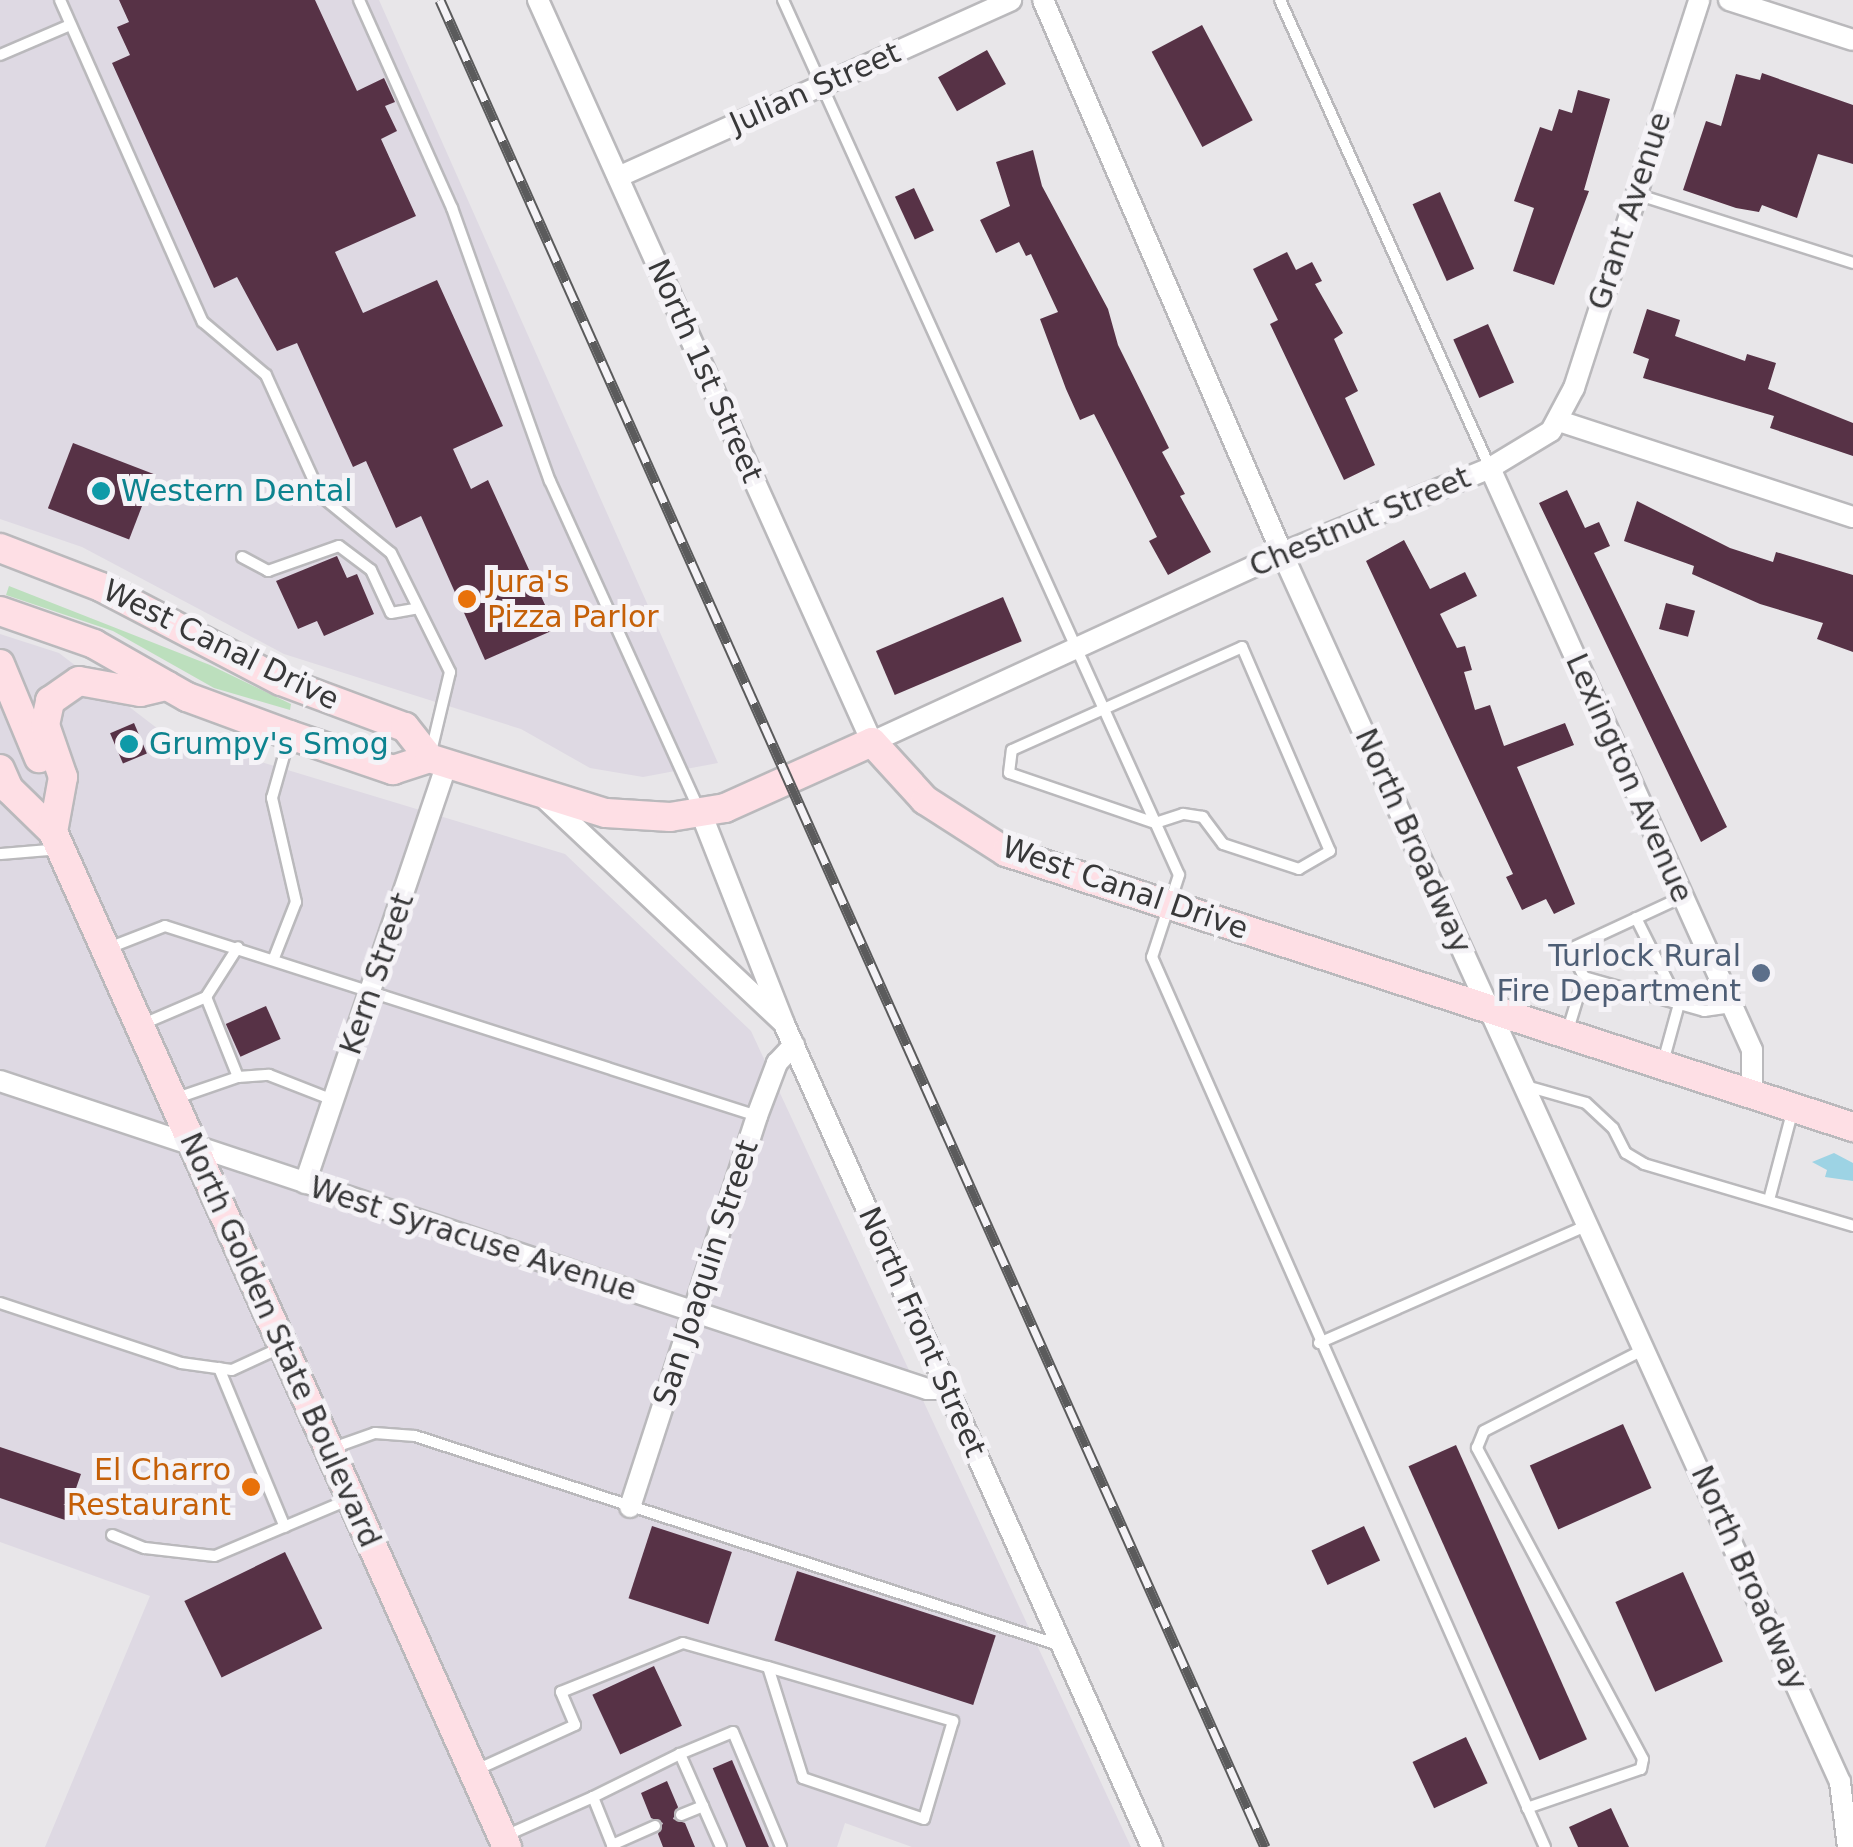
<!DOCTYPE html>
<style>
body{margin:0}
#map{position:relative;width:1853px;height:1847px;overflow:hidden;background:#e8e6e9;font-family:"DejaVu Sans",sans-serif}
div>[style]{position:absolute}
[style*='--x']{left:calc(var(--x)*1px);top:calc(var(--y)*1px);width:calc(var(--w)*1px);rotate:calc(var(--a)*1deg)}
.built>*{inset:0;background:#ded9e3}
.green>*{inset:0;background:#bcdfbd}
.water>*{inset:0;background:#9dd3e4}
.building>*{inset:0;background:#573246;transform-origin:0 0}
.roads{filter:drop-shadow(2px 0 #bab9bc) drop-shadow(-2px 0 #bab9bc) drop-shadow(0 2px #bab9bc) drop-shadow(0 -2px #bab9bc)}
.lane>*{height:10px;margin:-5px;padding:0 5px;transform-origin:5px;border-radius:5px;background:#fff}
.street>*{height:20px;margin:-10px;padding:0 10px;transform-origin:10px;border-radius:10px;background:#fff}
.secondary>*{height:28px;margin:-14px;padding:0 14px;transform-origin:14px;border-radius:14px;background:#fedfe5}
.rail>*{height:11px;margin-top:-5.5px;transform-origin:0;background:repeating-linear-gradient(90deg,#f5f3f7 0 22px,#5b5b5c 0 44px);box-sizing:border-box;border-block:2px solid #5b5b5c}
.dots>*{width:28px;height:28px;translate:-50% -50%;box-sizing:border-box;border:5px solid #f5f3f7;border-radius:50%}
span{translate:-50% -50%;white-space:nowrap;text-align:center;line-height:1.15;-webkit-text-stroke:10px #f5f3f7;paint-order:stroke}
.street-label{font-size:30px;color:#383839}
.culture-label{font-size:30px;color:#0d838f}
.left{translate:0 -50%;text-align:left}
.food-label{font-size:30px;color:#c56008}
.right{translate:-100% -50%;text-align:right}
.service-label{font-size:30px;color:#4e5e75}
</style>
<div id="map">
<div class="built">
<div style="clip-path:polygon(0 0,379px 0,718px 763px,643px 777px,590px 768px,521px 729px,284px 654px,82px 547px,0 519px)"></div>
<div style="clip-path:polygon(0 634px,59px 653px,162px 732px,565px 854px,751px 1031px,1131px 1847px,912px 1847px,845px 1823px,837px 1847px,45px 1847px,150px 1596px,0 1542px)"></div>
</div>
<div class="green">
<div style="clip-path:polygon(9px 586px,210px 665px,291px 704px,290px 710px,214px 688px,113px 631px,6px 595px)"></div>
</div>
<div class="water">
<div style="clip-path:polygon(1834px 1153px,1853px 1163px,1853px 1181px,1825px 1177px,1827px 1170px,1812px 1162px)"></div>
</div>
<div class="building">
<div style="clip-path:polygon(119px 0,315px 0,357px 91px,384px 78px,395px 102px,385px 106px,397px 131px,381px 139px,416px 216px,335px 252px,363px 313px,437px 280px,503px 426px,453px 449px,471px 489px,488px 480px,556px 629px,485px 660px,421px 516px,396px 528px,366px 461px,353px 467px,297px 343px,277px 351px,237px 277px,214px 288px,112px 63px,130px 55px,117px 27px,129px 22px)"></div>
<div style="left:1202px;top:25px;width:108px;height:57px;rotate:62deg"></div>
<div style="left:987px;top:50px;width:39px;height:56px;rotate:61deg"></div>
<div style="clip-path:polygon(1762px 73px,1853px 105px,1853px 164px,1818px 154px,1797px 218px,1762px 205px,1759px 212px,1736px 208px,1683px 190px,1706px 121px,1721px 126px,1736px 74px,1760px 80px)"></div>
<div style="clip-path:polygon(1578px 90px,1610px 99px,1584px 190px,1589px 191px,1554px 285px,1513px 271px,1534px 208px,1514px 201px,1540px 127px,1552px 131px,1559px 109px,1572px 113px)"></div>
<div style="clip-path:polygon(1033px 150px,1042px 186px,1108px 309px,1118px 345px,1169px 448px,1162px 452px,1185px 494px,1180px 496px,1211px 552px,1168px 575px,1149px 541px,1157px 537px,1094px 414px,1080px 420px,1066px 389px,1040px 319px,1058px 312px,1031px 254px,1026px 256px,1019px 242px,996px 253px,980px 220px,1010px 206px,996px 162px)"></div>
<div style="left:914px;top:188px;width:47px;height:21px;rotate:65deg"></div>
<div style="left:1440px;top:192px;width:84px;height:30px;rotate:66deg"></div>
<div style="clip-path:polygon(1287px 252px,1296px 270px,1312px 262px,1322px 281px,1315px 284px,1343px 333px,1334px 339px,1358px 391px,1345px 398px,1375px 465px,1344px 480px,1270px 324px,1278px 320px,1253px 269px)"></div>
<div style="clip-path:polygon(1647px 309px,1680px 320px,1675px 336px,1745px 361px,1747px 354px,1776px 363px,1768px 389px,1853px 423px,1853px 456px,1770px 428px,1774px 416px,1643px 378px,1649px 359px,1633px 353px)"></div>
<div style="left:1488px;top:324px;width:64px;height:38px;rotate:66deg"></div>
<div style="left:73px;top:443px;width:87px;height:70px;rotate:21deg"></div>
<div style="clip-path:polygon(1567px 490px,1585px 528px,1599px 522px,1610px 546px,1594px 553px,1727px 827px,1701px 842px,1539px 503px)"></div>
<div style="clip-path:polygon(1637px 501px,1730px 548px,1773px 562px,1776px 552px,1853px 575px,1853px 652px,1817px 639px,1823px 623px,1760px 604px,1692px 574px,1694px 566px,1624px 541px)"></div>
<div style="clip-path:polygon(1404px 540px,1430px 589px,1465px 572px,1477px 596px,1440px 614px,1457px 648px,1465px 646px,1472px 670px,1464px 672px,1475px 710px,1490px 705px,1504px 746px,1565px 723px,1574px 745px,1517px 767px,1575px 904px,1554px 914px,1546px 899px,1522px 910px,1506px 877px,1513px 874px,1366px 561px)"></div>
<div style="clip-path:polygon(337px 556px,347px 578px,357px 574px,374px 614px,324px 636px,317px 621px,298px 629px,276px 581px)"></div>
<div style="left:1003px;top:597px;width:48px;height:138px;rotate:67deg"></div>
<div style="left:1666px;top:603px;width:30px;height:27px;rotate:15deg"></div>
<div style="left:134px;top:723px;width:33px;height:26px;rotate:67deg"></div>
<div style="left:266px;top:1006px;width:36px;height:44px;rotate:66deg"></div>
<div style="left:1623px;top:1424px;width:70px;height:102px;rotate:66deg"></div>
<div style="left:1456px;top:1445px;width:322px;height:52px;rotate:66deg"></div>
<div style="clip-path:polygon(0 1447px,81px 1474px,65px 1520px,0 1498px)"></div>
<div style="left:652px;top:1526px;width:84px;height:76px;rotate:18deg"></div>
<div style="left:1364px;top:1526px;width:38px;height:58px;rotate:65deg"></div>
<div style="left:285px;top:1552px;width:85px;height:112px;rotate:64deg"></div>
<div style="left:797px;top:1571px;width:209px;height:73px;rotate:18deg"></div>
<div style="left:1683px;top:1572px;width:98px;height:74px;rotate:66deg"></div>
<div style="left:654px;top:1666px;width:66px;height:68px;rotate:65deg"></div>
<div style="left:1466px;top:1737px;width:51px;height:59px;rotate:65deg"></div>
<div style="left:732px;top:1760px;width:95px;height:21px;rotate:67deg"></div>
<div style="clip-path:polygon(667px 1781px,678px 1807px,673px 1819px,685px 1823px,695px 1847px,663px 1847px,658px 1834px,663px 1823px,651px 1818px,641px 1793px)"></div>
<div style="clip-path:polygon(1611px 1808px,1629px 1847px,1578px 1847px,1569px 1827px)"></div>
</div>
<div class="roads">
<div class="lane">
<div style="--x:60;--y:0;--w:352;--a:66.1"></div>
<div style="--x:203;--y:322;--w:82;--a:40.1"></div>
<div style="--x:266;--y:375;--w:133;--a:65.6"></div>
<div style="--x:321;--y:496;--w:90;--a:39.2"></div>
<div style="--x:391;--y:553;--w:133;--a:63.6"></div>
<div style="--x:450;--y:672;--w:82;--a:103.4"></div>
<div style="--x:359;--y:0;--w:228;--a:65.9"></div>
<div style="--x:452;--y:208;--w:290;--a:70.3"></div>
<div style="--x:550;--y:481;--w:361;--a:65.6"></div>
<div style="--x:783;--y:0;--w:960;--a:65.65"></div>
<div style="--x:1179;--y:875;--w:86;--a:108.2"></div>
<div style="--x:1152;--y:957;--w:973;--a:66.18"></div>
<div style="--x:1280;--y:0;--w:513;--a:65.83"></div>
<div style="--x:0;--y:55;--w:76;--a:-23.2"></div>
<div style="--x:1636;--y:194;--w:228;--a:17.6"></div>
<div style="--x:242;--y:557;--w:30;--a:28"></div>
<div style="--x:268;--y:571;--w:75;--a:-19.4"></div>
<div style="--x:339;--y:546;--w:40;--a:37"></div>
<div style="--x:371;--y:570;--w:47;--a:65.1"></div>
<div style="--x:391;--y:613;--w:27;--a:-10"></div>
<div style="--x:1242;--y:647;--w:222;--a:66.7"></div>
<div style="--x:1330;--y:851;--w:36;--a:150"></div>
<div style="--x:1299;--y:869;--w:80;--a:-161.8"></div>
<div style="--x:1223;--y:844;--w:34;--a:-127"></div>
<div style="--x:1203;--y:817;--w:20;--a:-171"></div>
<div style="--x:1183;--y:814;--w:29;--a:162"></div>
<div style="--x:1155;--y:823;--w:154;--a:-161.1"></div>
<div style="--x:1009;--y:773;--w:23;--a:-83"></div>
<div style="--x:1012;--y:750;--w:252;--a:-24.1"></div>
<div style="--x:0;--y:854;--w:59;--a:-4.8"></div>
<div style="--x:1636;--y:918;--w:96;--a:63.4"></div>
<div style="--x:1679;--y:1004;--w:60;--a:105.4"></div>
<div style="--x:106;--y:949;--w:63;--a:-21.3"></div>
<div style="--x:165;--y:926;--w:622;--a:17.79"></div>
<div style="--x:274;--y:958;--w:60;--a:-68.6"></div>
<div style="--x:296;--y:902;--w:107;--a:-103"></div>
<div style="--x:272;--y:798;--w:62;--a:-74.2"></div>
<div style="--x:1584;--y:977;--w:125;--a:15.8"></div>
<div style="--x:1704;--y:1011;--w:28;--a:-8"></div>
<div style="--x:143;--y:1024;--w:69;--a:-23.2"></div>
<div style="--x:1567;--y:1033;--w:59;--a:-73.1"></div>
<div style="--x:1584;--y:977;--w:31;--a:-117"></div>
<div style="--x:1570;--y:949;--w:123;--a:-24.9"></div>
<div style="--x:238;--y:1077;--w:86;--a:-111.8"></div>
<div style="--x:206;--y:997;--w:59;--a:-57.4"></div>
<div style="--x:1526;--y:1086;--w:62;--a:15.8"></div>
<div style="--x:1586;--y:1103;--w:37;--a:43"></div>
<div style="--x:1613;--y:1128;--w:28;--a:63"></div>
<div style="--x:1626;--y:1153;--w:21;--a:31"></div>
<div style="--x:1644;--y:1164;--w:218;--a:16.5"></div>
<div style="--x:174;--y:1099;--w:68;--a:-19"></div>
<div style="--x:238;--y:1077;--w:31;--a:-4"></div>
<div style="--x:269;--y:1075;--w:69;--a:21.3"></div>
<div style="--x:1769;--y:1200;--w:94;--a:-75.2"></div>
<div style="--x:0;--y:1303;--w:191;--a:18.3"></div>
<div style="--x:181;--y:1363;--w:51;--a:7.8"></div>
<div style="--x:232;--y:1370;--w:55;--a:-24.7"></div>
<div style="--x:1319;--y:1343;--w:294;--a:-23.7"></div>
<div style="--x:219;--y:1368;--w:172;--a:67.5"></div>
<div style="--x:330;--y:1449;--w:48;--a:-19.6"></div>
<div style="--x:375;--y:1433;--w:40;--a:4.3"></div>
<div style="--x:415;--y:1436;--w:680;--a:17.98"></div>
<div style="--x:112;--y:1535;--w:35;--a:22"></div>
<div style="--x:145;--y:1548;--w:70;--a:6.5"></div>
<div style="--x:215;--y:1556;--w:147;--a:-22.9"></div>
<div style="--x:474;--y:1771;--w:111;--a:-24.5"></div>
<div style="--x:575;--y:1725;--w:36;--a:-113"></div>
<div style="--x:561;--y:1692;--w:131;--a:-21.9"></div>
<div style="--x:683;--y:1643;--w:88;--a:15.8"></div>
<div style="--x:768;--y:1667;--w:193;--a:16.3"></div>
<div style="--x:953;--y:1721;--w:102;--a:106.5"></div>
<div style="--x:924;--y:1819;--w:128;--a:-161.3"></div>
<div style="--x:803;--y:1778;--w:116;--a:-107.5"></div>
<div style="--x:593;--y:1797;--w:97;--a:-26.3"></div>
<div style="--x:1527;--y:1808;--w:120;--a:-18.9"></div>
<div style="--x:1641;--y:1769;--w:10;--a:-79"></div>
<div style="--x:1643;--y:1759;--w:353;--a:-118.1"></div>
<div style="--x:1477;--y:1448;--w:18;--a:-68"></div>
<div style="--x:1484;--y:1431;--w:181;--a:-27"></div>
<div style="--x:681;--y:1815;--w:24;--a:-22"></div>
<div style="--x:505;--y:1836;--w:96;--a:-23.9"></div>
<div style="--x:593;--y:1797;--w:54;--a:68.2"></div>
<div style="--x:612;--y:1845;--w:47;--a:-23.8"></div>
<div style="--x:721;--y:1847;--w:102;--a:-113.8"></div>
<div style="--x:680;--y:1754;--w:57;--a:-22.5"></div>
<div style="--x:733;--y:1732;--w:125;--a:67.3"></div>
</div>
<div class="street">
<div style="--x:538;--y:0;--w:814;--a:65.77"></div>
<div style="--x:872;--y:742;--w:451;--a:-24.7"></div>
<div style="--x:1282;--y:553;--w:225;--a:-22.2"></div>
<div style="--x:1490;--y:468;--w:71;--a:-31.2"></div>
<div style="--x:1551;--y:431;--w:49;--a:-61.9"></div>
<div style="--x:1574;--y:388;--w:408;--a:-72.1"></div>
<div style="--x:1043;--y:0;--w:602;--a:66.63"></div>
<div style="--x:1282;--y:553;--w:1350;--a:65.58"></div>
<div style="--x:1840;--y:1782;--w:65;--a:83"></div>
<div style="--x:1729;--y:0;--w:130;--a:17.9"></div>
<div style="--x:618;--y:177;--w:431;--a:-24.2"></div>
<div style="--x:1559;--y:421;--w:309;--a:18.1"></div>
<div style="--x:1490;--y:468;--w:638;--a:65.76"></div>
<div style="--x:1752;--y:1050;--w:42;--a:90"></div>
<div style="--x:543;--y:797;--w:330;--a:43.2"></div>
<div style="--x:701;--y:813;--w:227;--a:68.5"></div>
<div style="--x:784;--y:1024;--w:902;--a:65.91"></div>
<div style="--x:0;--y:1081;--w:977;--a:18.38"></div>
<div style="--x:927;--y:1389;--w:21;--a:0"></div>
<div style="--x:305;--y:1183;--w:443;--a:-71.3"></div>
<div style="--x:630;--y:1507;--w:411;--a:-72"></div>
<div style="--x:757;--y:1116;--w:57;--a:-69.3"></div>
<div style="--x:777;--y:1063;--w:25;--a:-47"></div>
</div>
<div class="secondary">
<div style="--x:0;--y:548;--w:108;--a:21.1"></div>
<div style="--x:101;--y:587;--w:203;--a:27.6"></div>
<div style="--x:281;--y:681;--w:132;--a:20.4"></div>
<div style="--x:405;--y:727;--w:39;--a:52"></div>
<div style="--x:0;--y:611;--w:100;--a:19.3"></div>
<div style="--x:94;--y:644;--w:107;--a:29.7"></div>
<div style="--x:187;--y:697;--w:110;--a:20.3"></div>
<div style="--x:290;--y:735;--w:109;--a:18.8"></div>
<div style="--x:393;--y:770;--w:38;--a:-18"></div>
<div style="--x:429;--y:758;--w:185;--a:17.3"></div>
<div style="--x:606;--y:813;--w:64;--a:3.6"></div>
<div style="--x:670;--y:817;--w:56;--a:-9.3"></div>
<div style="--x:725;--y:808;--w:161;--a:-24.2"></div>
<div style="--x:872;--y:742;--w:79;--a:47.6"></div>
<div style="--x:925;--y:800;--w:96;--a:32.7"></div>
<div style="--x:1006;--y:852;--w:891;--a:17.99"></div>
<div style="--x:0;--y:664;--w:102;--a:67.5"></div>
<div style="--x:0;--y:769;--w:22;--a:66"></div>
<div style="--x:9;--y:789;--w:62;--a:44.3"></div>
<div style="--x:53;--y:832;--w:1112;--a:65.9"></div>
<div style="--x:53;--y:832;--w:56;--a:-79.7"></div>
<div style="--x:63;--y:777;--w:55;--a:-109.1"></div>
<div style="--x:45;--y:725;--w:25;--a:-78"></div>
<div style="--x:50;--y:701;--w:35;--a:-35"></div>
<div style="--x:79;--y:681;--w:62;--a:10.2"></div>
<div style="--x:140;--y:692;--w:28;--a:-13"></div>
</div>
</div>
<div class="rail">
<div style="--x:440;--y:0;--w:2023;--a:65.93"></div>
</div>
<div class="dots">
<div style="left:101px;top:491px;background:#0f9aa8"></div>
<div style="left:467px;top:599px;background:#e8710a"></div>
<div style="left:129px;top:744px;background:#0f9aa8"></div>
<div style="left:1761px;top:973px;background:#5c6f8a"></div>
<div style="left:251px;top:1487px;background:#e8710a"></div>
</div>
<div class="street-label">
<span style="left:815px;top:88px;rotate:-24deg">Julian Street</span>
<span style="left:1630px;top:211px;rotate:-72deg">Grant Avenue</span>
<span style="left:705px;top:371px;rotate:66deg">North 1st Street</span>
<span style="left:1360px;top:522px;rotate:-23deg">Chestnut Street</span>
<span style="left:221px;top:645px;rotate:26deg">West Canal Drive</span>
<span style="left:1629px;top:778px;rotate:66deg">Lexington Avenue</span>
<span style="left:1413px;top:841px;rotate:66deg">North Broadway</span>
<span style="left:1125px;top:888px;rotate:19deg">West Canal Drive</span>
<span style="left:377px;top:974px;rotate:-71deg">Kern Street</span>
<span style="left:473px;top:1239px;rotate:18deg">West Syracuse Avenue</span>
<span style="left:706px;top:1273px;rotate:-72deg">San Joaquin Street</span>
<span style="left:922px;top:1332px;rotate:66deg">North Front Street</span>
<span style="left:280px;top:1340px;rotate:66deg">North Golden State Boulevard</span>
<span style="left:1749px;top:1578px;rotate:66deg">North Broadway</span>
</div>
<div class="culture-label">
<span class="left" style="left:121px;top:491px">Western Dental</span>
<span class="left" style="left:149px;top:744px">Grumpy's Smog</span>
</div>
<div class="food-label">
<span class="left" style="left:487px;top:599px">Jura's<br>Pizza Parlor</span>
<span class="right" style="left:231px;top:1487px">El Charro<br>Restaurant</span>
</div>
<div class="service-label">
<span class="right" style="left:1741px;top:973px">Turlock Rural<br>Fire Department</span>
</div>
</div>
